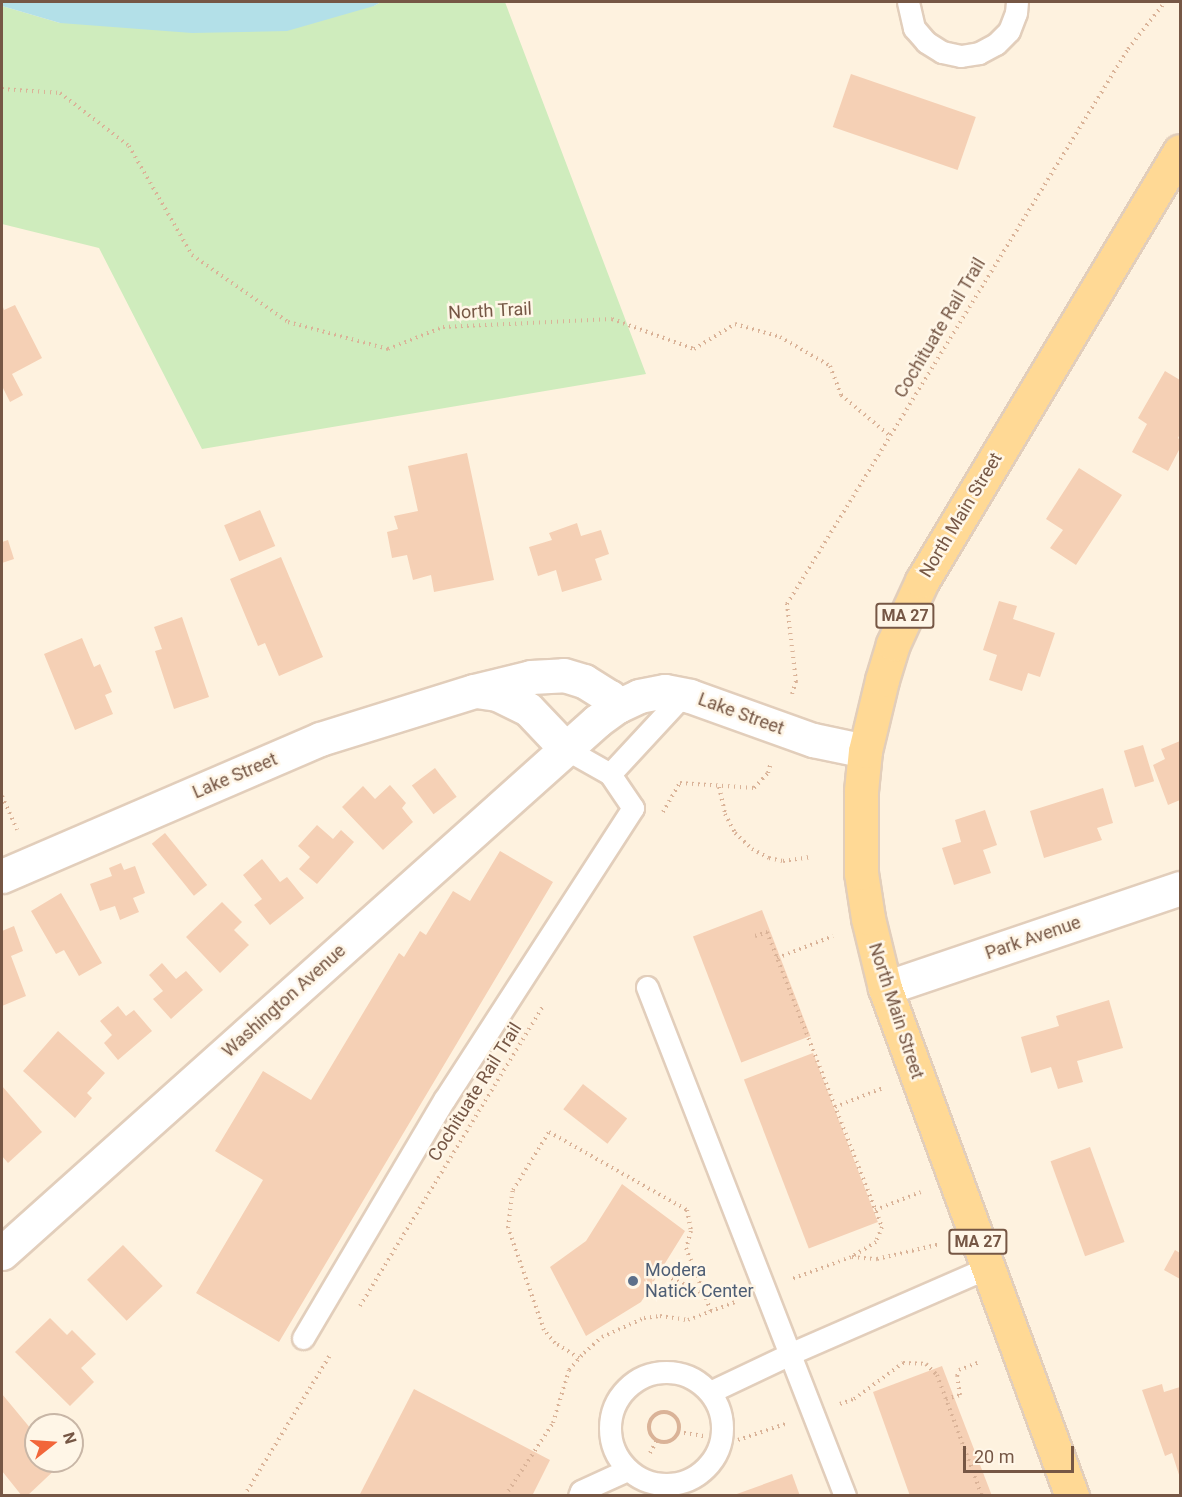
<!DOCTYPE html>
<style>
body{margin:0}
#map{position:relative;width:1182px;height:1497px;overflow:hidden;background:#fef2df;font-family:Roboto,sans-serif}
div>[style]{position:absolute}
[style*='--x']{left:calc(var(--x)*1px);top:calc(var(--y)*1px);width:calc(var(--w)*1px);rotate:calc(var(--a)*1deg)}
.green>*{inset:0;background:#cfecbd}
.water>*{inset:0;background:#b3e0e8}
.building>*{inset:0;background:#f5d0b5;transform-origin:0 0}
.path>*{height:4px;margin-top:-2px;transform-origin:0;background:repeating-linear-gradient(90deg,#dab398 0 1.5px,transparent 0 6px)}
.path>.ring{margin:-2px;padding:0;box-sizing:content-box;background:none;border:4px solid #dab398;border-radius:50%}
.roads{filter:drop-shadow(2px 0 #e2cebb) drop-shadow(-2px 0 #e2cebb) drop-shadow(0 2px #e2cebb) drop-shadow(0 -2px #e2cebb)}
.lane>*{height:21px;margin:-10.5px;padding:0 10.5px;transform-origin:10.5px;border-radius:10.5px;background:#fff}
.lane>.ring{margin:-10.5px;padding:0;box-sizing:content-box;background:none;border:21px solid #fff;border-radius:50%}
.street>*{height:33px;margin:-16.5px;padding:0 16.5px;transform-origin:16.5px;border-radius:16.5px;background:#fff}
.secondary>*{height:33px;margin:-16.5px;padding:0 16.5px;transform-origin:16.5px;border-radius:16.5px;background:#fff}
.primary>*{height:33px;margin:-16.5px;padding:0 16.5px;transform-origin:16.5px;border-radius:16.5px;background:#ffd995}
.dots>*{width:16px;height:16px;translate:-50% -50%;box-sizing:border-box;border:3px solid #fff6e7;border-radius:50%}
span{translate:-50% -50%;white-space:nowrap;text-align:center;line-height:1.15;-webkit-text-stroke:5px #fff6e7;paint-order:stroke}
.shield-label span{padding:2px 4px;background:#fff6e7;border:2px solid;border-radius:4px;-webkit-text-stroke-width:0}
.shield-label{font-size:16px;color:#765745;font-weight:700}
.street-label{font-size:18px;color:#765745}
.service-label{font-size:18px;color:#4e5e75}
.left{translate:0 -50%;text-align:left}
.frame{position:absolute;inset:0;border:3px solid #765745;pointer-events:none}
.north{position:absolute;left:24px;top:1413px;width:60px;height:60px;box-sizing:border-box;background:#fff6e7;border:2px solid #c8b6a6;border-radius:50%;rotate:73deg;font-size:16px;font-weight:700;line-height:24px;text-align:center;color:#765745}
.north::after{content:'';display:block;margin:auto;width:21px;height:27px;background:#f2663a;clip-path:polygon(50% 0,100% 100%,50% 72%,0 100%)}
.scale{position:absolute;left:963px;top:1446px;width:111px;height:27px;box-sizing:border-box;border:3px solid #765745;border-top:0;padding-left:8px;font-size:18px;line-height:21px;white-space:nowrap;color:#765745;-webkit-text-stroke:4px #fff6e7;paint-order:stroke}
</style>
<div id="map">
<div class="green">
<div style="clip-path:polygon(381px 2px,505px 2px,646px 374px,202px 449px,99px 248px,2px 224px,2px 6px,60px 23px,374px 6px)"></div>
</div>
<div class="water">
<div style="clip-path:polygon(2px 2px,381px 2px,374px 6px,287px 31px,192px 33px,60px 23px,2px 6px)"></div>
</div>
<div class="building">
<div style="left:851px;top:74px;width:132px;height:56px;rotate:19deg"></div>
<div style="clip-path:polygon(2px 304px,4px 310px,15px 305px,42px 358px,12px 374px,23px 395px,10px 402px,2px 386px)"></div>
<div style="clip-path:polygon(1165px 371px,1180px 380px,1180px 434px,1178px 438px,1180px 440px,1180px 448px,1168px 471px,1132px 452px,1147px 424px,1138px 418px)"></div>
<div style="clip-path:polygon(467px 453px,494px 580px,434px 592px,431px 575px,413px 580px,407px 555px,392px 558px,387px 532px,398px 529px,394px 516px,418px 511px,408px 466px)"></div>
<div style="clip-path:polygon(1079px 468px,1122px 495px,1076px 565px,1050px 548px,1063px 530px,1046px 519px)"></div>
<div style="left:260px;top:510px;width:39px;height:39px;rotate:67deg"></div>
<div style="clip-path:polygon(577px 523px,581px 536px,601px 530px,609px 554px,595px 559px,602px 580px,562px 592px,556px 570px,538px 576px,529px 547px,552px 540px,549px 533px)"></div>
<div style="clip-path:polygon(8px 540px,14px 559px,2px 563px,2px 542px)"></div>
<div style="clip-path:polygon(281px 557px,323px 657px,279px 676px,265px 643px,258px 646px,230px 579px)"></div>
<div style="clip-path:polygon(999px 601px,1017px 606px,1013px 619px,1055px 633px,1040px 677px,1028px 673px,1022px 691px,989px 680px,997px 655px,983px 650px)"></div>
<div style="clip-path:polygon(182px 617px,209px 697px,174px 709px,155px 651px,162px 649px,154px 627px)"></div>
<div style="clip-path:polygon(82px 638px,94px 667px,100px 664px,112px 692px,105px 695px,113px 714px,75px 730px,44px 654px)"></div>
<div style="clip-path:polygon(1180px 741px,1180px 800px,1168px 805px,1153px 765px,1165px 759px,1161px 749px)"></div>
<div style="left:1143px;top:745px;width:38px;height:20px;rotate:73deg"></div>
<div style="left:435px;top:768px;width:36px;height:29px;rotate:53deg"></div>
<div style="clip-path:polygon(390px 785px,406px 803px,402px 808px,413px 822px,383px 850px,342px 807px,363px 786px,375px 799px)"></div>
<div style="clip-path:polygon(1103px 788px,1113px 823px,1097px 828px,1102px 840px,1044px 858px,1030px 811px)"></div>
<div style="clip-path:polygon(985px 810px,997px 845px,983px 850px,991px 873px,954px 885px,942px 848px,961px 842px,955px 820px)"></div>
<div style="clip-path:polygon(317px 825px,333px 839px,341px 830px,354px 842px,317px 884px,299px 869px,310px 857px,298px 846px)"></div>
<div style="left:165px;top:833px;width:67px;height:17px;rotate:51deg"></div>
<div style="clip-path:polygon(500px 851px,553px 882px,279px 1342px,196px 1293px,263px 1180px,215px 1151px,263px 1071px,311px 1100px,399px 953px,404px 957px,420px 931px,426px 935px,453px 891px,470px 901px)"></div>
<div style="clip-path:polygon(262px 859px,280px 882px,287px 877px,304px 898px,270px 925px,254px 905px,262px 899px,243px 875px)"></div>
<div style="clip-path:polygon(121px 863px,124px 870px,135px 866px,145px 893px,133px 898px,139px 912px,120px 920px,115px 906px,100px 911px,90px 884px,112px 876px,109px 868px)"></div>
<div style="clip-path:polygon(61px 893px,102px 963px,79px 976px,64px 950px,56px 954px,31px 911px)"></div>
<div style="clip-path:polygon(222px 902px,242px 922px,234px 930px,249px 945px,220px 973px,186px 937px)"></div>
<div style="left:762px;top:910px;width:135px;height:74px;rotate:69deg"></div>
<div style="clip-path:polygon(14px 926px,23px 951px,11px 956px,26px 996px,2px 1006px,2px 931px)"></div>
<div style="clip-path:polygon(162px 963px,176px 979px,186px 971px,203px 990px,171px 1019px,153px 999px,163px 991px,149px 975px)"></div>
<div style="clip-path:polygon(1109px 1000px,1123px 1048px,1077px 1061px,1083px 1082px,1058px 1089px,1051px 1067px,1031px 1073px,1021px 1037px,1059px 1026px,1056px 1016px)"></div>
<div style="clip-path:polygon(118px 1006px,126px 1016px,134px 1010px,152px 1031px,118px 1060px,104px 1043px,112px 1035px,100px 1021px)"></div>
<div style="clip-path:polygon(58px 1031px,105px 1073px,87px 1093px,92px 1098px,75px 1118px,23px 1071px)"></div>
<div style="left:813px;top:1053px;width:181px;height:74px;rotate:69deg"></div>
<div style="left:583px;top:1084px;width:56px;height:32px;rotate:38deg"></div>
<div style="clip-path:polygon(2px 1086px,42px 1132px,8px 1163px,2px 1156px)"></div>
<div style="left:1090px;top:1147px;width:101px;height:42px;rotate:70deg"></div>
<div style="clip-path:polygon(622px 1184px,685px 1231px,641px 1302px,586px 1336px,550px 1267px,586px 1241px)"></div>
<div style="left:123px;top:1245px;width:57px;height:50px;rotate:46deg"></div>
<div style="clip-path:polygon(1175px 1250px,1180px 1253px,1180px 1279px,1164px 1270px)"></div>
<div style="clip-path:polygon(50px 1318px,67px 1335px,72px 1330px,96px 1354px,81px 1368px,94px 1382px,70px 1406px,15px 1352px)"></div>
<div style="clip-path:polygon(942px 1366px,992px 1496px,910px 1496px,873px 1392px)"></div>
<div style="clip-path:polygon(1162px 1384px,1164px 1392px,1180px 1387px,1180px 1478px,1172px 1453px,1165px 1456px,1142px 1390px)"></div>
<div style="clip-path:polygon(414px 1389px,550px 1460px,532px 1496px,359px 1496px)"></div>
<div style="clip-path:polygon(2px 1394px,36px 1435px,36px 1461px,59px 1461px,61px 1464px,27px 1496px,22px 1496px,2px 1471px)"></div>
<div style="clip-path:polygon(792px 1474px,800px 1496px,734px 1496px,734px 1495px)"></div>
</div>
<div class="path">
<div style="--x:2;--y:89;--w:58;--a:3.9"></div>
<div style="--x:60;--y:93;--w:87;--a:37.5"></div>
<div style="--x:129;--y:146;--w:126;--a:60"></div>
<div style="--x:192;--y:255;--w:117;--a:34.9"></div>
<div style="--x:288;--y:322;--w:104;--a:15.1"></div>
<div style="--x:388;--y:349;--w:59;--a:-21.8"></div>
<div style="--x:443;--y:327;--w:169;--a:-2.7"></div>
<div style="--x:612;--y:319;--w:87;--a:20.1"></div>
<div style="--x:694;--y:349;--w:48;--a:-31.4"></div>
<div style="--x:735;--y:324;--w:47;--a:16.1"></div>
<div style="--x:780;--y:337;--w:58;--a:30.1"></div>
<div style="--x:830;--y:366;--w:31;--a:69"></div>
<div style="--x:841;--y:395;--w:64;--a:39.9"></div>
<div style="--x:792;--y:694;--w:13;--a:-72"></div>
<div style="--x:796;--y:682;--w:79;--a:-96.6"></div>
<div style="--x:787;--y:604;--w:651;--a:-58.43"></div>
<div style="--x:1128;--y:49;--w:60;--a:-51.8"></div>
<div style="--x:719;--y:787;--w:28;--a:77"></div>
<div style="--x:725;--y:814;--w:21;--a:62"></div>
<div style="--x:735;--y:833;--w:23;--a:43"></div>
<div style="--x:752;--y:849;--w:19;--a:28"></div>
<div style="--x:769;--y:858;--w:14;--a:12"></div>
<div style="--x:783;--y:861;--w:28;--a:-8"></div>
<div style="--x:2;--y:796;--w:37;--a:66"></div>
<div style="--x:663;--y:812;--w:34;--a:-60"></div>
<div style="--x:680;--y:783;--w:74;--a:3.9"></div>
<div style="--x:754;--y:788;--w:21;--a:-47"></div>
<div style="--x:768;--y:773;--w:11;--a:-75"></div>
<div style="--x:755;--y:936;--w:13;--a:-18"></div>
<div style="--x:767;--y:932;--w:317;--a:68.7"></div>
<div style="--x:882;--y:1227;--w:16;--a:112"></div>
<div style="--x:876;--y:1242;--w:29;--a:149"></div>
<div style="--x:851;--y:1257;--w:63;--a:159.6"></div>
<div style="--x:777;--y:958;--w:60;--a:-21.4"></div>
<div style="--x:835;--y:1107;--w:52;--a:-21.6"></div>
<div style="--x:875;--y:1210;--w:49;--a:-21.4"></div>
<div style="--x:852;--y:1257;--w:25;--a:5"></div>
<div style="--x:877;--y:1259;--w:65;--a:-13.4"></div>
<div style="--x:650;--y:1268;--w:60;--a:25.7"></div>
<div style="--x:360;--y:1306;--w:353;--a:-58.6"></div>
<div style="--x:579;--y:1358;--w:28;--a:-148"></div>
<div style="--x:555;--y:1343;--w:17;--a:-130"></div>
<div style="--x:544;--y:1330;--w:108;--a:-109.4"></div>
<div style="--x:508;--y:1228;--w:38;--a:-83"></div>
<div style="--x:513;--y:1190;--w:68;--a:-58.2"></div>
<div style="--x:549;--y:1132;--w:159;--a:29.5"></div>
<div style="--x:687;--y:1210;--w:21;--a:79"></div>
<div style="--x:691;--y:1231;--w:18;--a:106"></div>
<div style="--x:686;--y:1248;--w:68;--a:68.4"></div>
<div style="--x:946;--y:1399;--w:15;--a:-16"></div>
<div style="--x:960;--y:1395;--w:19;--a:-99"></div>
<div style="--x:957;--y:1376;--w:6;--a:-72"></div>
<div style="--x:959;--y:1370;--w:22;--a:-21"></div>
<div style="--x:840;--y:1404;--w:15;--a:-20"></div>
<div style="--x:854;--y:1399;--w:61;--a:-36.3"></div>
<div style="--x:903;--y:1363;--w:23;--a:2"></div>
<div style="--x:926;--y:1364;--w:16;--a:45"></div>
<div style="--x:937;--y:1375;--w:129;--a:69.6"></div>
<div class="ring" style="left:649px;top:1412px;width:26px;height:26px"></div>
<div style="--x:678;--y:1432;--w:26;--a:9"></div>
<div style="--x:738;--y:1440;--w:50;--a:-18.8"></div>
<div style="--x:650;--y:1453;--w:15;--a:-62"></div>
<div style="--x:244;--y:1496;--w:165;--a:-58.6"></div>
<div style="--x:505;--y:1496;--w:87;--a:-56.7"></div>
<div style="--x:553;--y:1423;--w:55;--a:-73.2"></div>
<div style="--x:569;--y:1370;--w:23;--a:-49"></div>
<div style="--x:584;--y:1353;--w:24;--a:-42"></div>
<div style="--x:602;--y:1337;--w:46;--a:-24.3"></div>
<div style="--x:644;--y:1318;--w:16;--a:-7"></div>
<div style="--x:660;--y:1316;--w:28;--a:8"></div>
<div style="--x:688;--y:1320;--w:53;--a:-20.8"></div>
</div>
<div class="roads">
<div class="lane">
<div style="--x:908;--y:2;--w:27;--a:77"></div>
<div style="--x:914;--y:28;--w:18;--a:49"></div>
<div style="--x:926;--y:42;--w:19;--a:32"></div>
<div style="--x:942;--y:52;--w:19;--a:12"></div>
<div style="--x:961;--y:56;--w:18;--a:-9"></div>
<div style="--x:979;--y:53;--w:19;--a:-28"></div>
<div style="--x:996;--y:44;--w:18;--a:-45"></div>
<div style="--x:1009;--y:31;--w:19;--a:-69"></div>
<div style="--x:1016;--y:13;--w:11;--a:-85"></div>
<div style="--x:566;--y:749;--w:51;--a:29.6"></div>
<div style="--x:610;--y:774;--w:109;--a:-47.2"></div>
<div style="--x:647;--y:987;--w:546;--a:68.74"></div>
<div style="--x:303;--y:1338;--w:277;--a:-59.4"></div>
<div style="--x:444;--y:1100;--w:348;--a:-57.1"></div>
<div style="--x:633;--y:808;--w:41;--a:-124.1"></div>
<div class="ring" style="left:610px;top:1372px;width:91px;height:91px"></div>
<div style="--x:710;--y:1392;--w:91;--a:-25.4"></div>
<div style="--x:792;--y:1353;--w:213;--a:-23.6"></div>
<div style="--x:579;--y:1496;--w:5;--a:-68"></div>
<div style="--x:581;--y:1491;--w:51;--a:-24.5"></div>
</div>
<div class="street">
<div style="--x:476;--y:691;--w:21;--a:8"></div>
<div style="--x:497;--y:694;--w:34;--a:26"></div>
<div style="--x:528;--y:709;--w:55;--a:46.5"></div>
<div style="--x:2;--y:876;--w:346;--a:-23.3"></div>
<div style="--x:320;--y:739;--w:161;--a:-17.3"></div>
<div style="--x:474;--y:691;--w:59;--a:-13.8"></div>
<div style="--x:531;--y:677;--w:33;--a:-3"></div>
<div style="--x:564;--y:675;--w:21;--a:17"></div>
<div style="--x:584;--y:681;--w:31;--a:32"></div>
<div style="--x:610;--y:697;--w:12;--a:48"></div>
<div style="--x:885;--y:988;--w:311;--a:-18.7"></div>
</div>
<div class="secondary">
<div style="--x:2;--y:1253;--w:798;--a:-41.8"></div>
<div style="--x:597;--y:721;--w:26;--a:-36"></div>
<div style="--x:618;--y:706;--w:23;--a:-25"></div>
<div style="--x:639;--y:696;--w:26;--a:-11"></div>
<div style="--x:665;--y:691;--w:25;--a:11"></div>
<div style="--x:690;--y:696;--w:131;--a:19.7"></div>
<div style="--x:813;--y:740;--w:53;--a:11.9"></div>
</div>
<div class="primary">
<div style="--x:1072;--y:1496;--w:541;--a:-110.21"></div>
<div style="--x:885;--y:988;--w:72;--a:-103.7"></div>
<div style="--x:868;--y:918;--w:46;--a:-98.8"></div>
<div style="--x:861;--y:873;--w:82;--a:-90"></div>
<div style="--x:861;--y:791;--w:40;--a:-84.3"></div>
<div style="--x:865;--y:751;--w:73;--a:-76.5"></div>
<div style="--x:882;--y:680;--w:38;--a:-73"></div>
<div style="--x:893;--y:644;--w:69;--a:-65.3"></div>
<div style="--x:922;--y:581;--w:501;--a:-59.04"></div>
</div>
</div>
<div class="dots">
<div style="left:633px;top:1281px;background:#5c6f8a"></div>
</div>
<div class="shield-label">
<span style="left:905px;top:616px">MA 27</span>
<span style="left:978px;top:1242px">MA 27</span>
</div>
<div class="street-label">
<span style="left:490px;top:311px;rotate:-3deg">North Trail</span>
<span style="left:940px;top:328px;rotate:-59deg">Cochituate Rail Trail</span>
<span style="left:961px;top:515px;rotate:-59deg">North Main Street</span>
<span style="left:741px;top:714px;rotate:20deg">Lake Street</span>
<span style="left:235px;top:776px;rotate:-23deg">Lake Street</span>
<span style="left:1033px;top:938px;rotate:-19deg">Park Avenue</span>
<span style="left:284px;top:1001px;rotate:-42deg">Washington Avenue</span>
<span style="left:896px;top:1011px;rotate:72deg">North Main Street</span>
<span style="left:475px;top:1092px;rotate:-58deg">Cochituate Rail Trail</span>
</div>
<div class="service-label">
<span class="left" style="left:645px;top:1281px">Modera<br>Natick Center</span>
</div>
<div class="frame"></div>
<div class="north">N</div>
<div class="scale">20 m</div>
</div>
